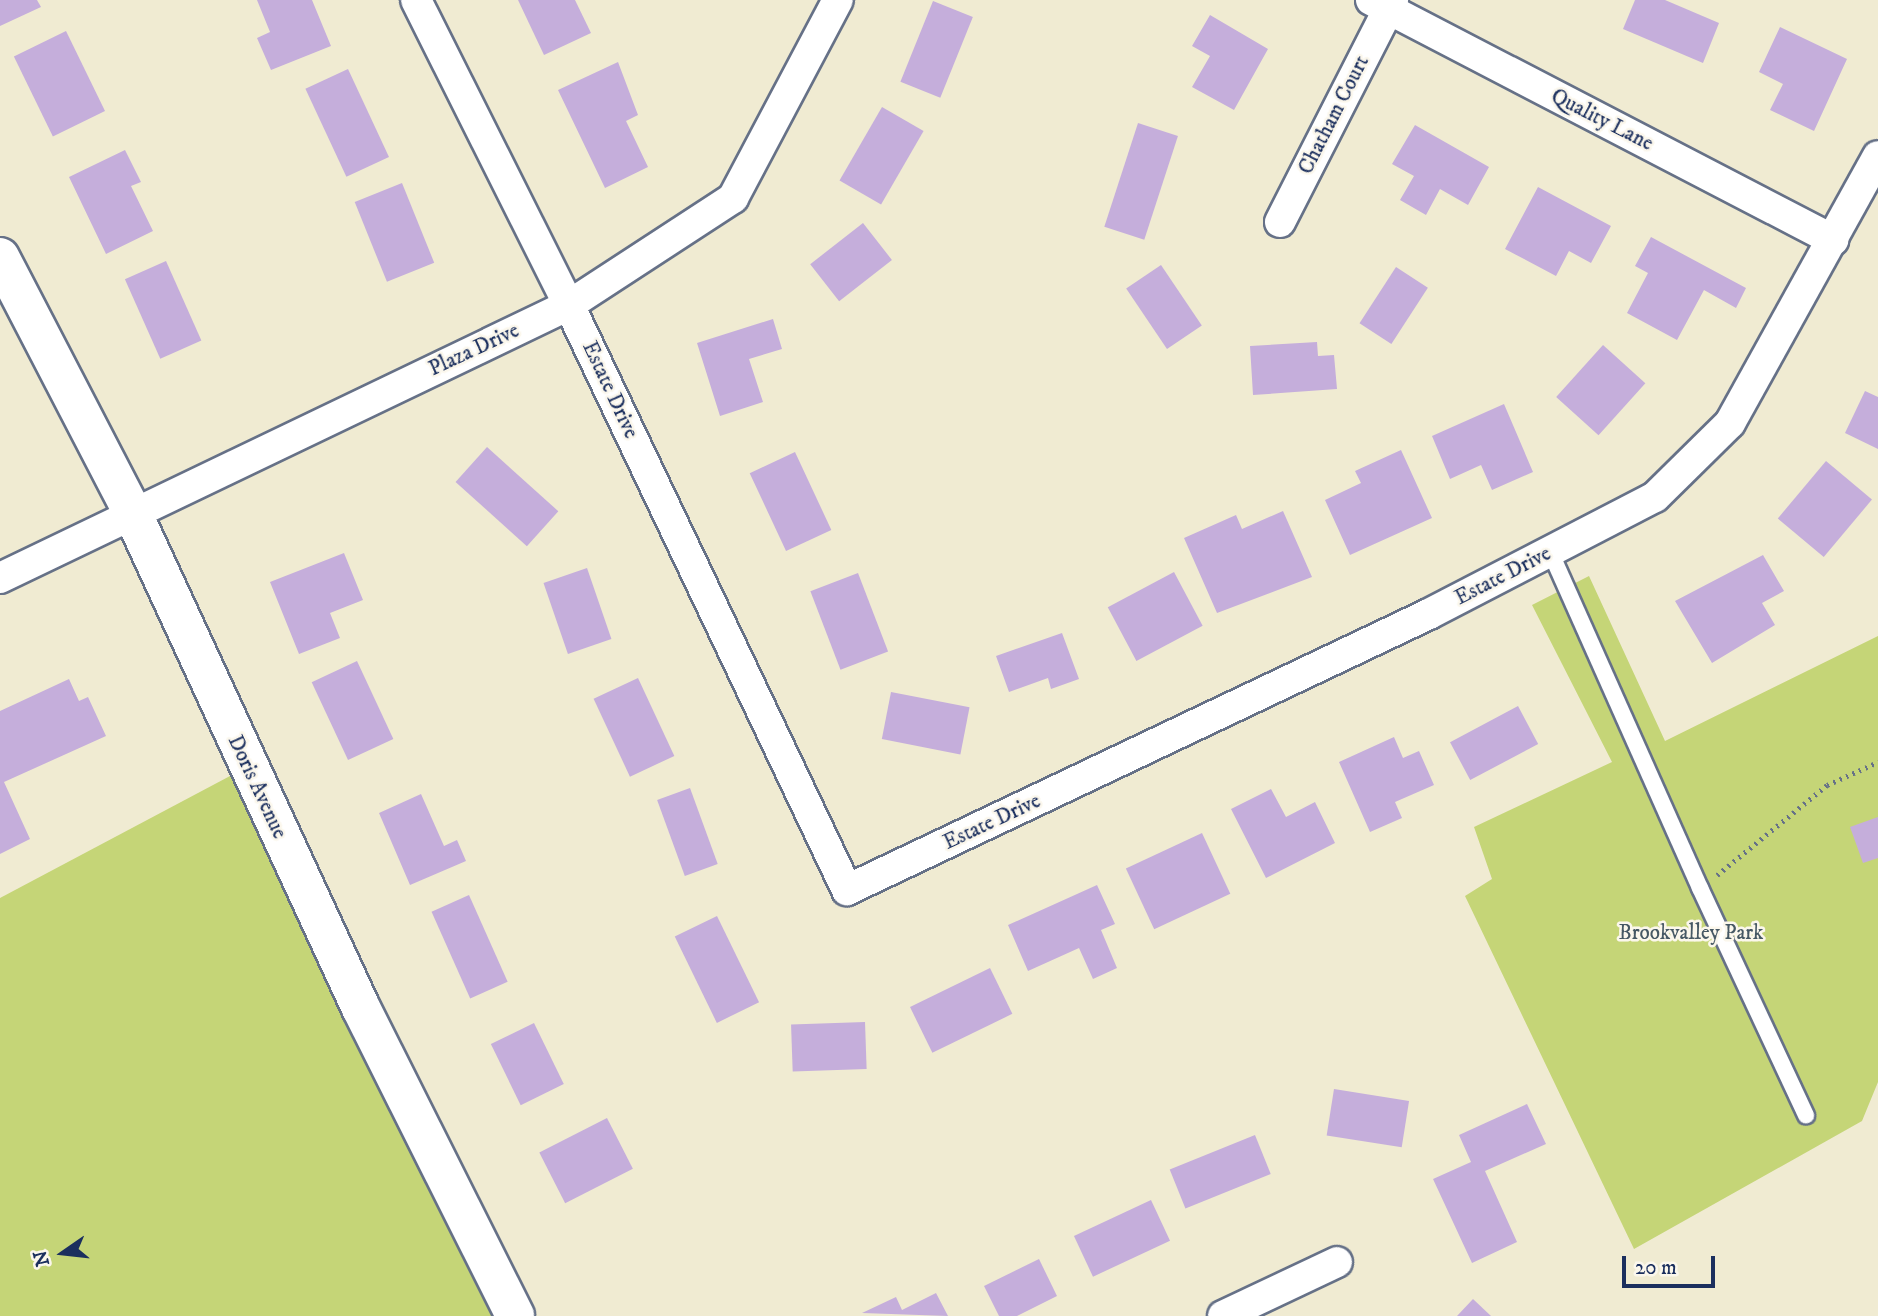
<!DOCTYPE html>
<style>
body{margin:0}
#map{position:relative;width:1878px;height:1316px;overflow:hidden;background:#f0ebd2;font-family:"IM FELL DW Pica",serif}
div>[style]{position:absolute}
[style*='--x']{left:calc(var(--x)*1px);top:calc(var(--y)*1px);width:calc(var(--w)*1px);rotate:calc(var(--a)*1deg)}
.green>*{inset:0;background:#c5d577}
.building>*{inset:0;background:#c5aedb;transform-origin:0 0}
.path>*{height:4.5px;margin-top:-2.25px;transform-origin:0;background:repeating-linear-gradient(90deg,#667187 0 2px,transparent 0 7px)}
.roads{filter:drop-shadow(2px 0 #667187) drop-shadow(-2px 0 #667187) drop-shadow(0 2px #667187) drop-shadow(0 -2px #667187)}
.service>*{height:16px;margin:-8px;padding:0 8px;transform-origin:8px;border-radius:8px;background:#fff}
.minor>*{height:30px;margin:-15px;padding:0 15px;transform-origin:15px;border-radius:15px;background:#fff}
.tertiary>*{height:38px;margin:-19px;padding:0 19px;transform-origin:19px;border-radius:19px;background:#fff}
span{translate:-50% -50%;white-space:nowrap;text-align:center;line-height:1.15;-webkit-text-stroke:5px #fbf7ec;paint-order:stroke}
.street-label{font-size:21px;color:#1b2f5e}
.park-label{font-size:21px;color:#465864}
.north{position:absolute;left:28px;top:1218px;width:70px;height:70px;-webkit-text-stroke:5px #fbf7ec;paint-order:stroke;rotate:256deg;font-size:19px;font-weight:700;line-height:28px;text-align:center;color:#1b2f5e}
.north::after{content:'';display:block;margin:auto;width:24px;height:32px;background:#1b2f5e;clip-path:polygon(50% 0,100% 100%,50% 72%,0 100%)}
.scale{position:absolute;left:1622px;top:1256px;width:93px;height:32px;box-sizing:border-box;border:4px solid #1b2f5e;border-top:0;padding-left:9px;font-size:21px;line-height:24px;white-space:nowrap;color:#1b2f5e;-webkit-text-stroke:5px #fbf7ec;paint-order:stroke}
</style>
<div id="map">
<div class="green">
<div style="clip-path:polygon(1589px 576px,1665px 741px,1878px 636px,1878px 1082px,1862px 1121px,1634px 1249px,1465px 896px,1492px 879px,1474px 827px,1612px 762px,1532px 605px)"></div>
<div style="clip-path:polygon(247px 767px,515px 1316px,0 1316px,0 898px)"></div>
</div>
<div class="building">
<div style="clip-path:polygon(0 0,37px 0,41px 7px,0 26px)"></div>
<div style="clip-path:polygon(257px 0,312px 0,331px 46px,271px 70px,257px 38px,270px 32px)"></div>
<div style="clip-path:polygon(518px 0,575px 0,591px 33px,544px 55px)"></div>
<div style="clip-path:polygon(1635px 0,1665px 0,1719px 23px,1703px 63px,1623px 29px)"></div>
<div style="left:933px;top:1px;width:43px;height:87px;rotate:22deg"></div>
<div style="clip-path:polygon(1210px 15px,1268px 49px,1234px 110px,1192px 87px,1210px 56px,1192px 46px)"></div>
<div style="clip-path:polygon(1780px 27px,1847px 59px,1814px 131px,1770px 110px,1783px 84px,1759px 72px)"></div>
<div style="left:66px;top:31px;width:89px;height:58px;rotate:64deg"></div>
<div style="clip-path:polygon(618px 62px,638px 115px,626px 121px,648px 167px,605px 188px,558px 90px)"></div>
<div style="left:348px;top:69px;width:97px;height:47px;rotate:65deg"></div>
<div style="left:882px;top:107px;width:48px;height:85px;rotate:30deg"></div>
<div style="left:1138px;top:123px;width:42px;height:109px;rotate:18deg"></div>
<div style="clip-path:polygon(1415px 125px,1489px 167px,1468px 205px,1440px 189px,1426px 215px,1400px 200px,1414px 176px,1392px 164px)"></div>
<div style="clip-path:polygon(125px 150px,141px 182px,131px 186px,153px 231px,106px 254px,69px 177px)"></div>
<div style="left:402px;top:183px;width:86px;height:51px;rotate:68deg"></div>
<div style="clip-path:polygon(1538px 187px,1611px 226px,1591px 263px,1569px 251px,1556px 276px,1505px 249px)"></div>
<div style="left:863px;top:223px;width:47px;height:67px;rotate:52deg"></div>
<div style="clip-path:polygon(1651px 237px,1746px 288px,1736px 308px,1704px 290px,1677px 340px,1627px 313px,1648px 273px,1635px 266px)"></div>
<div style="left:166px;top:261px;width:87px;height:45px;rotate:66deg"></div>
<div style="left:1161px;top:265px;width:73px;height:42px;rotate:56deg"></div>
<div style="left:1396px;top:267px;width:38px;height:67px;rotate:33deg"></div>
<div style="clip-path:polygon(773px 319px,782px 349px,749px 359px,763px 402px,720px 416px,697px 343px)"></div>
<div style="clip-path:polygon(1317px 342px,1318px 356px,1334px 355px,1337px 389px,1253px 395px,1250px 346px)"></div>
<div style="left:1603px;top:345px;width:57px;height:70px;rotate:42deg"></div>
<div style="clip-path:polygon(1865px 391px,1878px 397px,1878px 449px,1845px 433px)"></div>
<div style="clip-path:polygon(1504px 404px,1533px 472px,1492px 490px,1481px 465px,1450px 479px,1432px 436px)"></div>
<div style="left:487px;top:447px;width:96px;height:47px;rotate:42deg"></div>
<div style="clip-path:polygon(1401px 450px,1432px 518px,1350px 555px,1325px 500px,1361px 483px,1355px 471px)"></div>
<div style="left:795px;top:452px;width:86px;height:50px;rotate:65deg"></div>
<div style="left:1826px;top:461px;width:60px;height:75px;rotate:40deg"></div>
<div style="clip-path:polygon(1283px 511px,1312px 577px,1217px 613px,1184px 538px,1236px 515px,1242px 529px)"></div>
<div style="clip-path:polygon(344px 553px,363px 600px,330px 613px,340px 638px,299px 654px,270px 582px)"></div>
<div style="clip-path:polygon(1763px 555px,1784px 591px,1762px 603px,1775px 625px,1712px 663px,1675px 601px)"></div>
<div style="left:587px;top:568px;width:75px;height:46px;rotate:71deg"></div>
<div style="left:1174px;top:572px;width:61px;height:75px;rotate:62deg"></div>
<div style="left:858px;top:573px;width:84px;height:51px;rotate:69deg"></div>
<div style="clip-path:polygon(1062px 633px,1079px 679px,1051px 689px,1048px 678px,1009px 692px,996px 656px)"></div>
<div style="left:357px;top:661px;width:86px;height:50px;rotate:65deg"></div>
<div style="left:638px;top:678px;width:86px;height:49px;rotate:65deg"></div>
<div style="clip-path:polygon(69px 679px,79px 701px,88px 697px,106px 736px,4px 782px,30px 839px,0 854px,0 711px)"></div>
<div style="left:891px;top:692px;width:80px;height:48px;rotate:11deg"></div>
<div style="left:1518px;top:706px;width:43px;height:77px;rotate:62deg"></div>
<div style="clip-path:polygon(1394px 737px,1403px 758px,1419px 751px,1434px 785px,1395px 802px,1402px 818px,1370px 832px,1339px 762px)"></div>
<div style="left:690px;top:788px;width:81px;height:35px;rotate:70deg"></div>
<div style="clip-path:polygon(1271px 789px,1286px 817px,1315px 802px,1335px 843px,1266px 878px,1231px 809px)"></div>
<div style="clip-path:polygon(421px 794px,444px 846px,457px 840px,466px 861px,410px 885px,379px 813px)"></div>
<div style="clip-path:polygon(1878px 817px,1878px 858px,1863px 863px,1850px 827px)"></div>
<div style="left:1202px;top:833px;width:67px;height:84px;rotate:65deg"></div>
<div style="clip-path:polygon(1097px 885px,1115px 924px,1101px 930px,1117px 968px,1093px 979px,1079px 948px,1028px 971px,1008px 925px)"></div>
<div style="left:469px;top:895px;width:95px;height:41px;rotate:66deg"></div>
<div style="left:717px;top:916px;width:96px;height:47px;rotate:64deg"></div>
<div style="left:990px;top:968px;width:51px;height:89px;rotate:64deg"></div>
<div style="left:865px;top:1022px;width:47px;height:74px;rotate:88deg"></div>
<div style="left:534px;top:1023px;width:68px;height:48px;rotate:64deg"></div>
<div style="left:1334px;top:1089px;width:76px;height:47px;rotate:9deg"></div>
<div style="clip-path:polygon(1527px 1104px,1546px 1144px,1485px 1171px,1517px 1242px,1472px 1263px,1433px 1179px,1471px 1162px,1459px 1135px)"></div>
<div style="left:607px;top:1118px;width:57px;height:76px;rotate:63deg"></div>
<div style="left:1255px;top:1135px;width:42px;height:92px;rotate:68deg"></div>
<div style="left:1151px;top:1200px;width:45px;height:85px;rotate:65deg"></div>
<div style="clip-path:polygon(1039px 1259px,1057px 1296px,1017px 1316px,999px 1316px,984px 1286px)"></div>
<div style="clip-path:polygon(936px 1293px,948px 1316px,862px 1313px,896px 1297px,902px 1310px)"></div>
<div style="clip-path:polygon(1473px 1299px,1491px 1316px,1457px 1316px)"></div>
</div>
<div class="path">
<div style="--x:1717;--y:875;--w:142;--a:-39.3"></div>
<div style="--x:1827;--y:785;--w:56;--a:-24.3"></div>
</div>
<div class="roads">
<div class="service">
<div style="--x:1550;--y:551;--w:369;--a:66"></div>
<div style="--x:1700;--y:888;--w:251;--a:65"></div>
</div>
<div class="minor">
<div style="--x:416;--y:0;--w:341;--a:63.4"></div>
<div style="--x:569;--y:305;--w:648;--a:64.58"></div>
<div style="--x:847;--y:890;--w:644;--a:-25.37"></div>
<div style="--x:1429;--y:614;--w:254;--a:-27.4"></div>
<div style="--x:1655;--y:497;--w:105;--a:-44.6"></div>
<div style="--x:1730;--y:423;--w:305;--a:-61"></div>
<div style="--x:1371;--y:0;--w:521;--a:27.45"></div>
<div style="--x:1280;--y:222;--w:249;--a:-63"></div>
<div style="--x:0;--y:578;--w:631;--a:-25.63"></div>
<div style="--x:569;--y:305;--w:196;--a:-33.1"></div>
<div style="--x:733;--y:198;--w:224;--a:-62.1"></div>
<div style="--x:1223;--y:1316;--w:126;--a:-25.3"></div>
</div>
<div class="tertiary">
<div style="--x:0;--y:257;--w:287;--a:62.6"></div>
<div style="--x:132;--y:512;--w:546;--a:65.22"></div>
<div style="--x:361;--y:1008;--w:344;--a:63.4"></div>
</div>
</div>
<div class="street-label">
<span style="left:1334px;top:115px;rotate:-63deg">Chatham Court</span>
<span style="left:1602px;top:120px;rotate:27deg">Quality Lane</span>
<span style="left:474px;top:350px;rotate:-25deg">Plaza Drive</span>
<span style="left:610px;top:390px;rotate:65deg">Estate Drive</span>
<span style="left:1503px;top:576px;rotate:-27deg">Estate Drive</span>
<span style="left:257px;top:787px;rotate:65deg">Doris Avenue</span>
<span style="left:992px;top:822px;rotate:-25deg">Estate Drive</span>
</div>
<div class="park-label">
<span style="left:1691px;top:933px">Brookvalley Park</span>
</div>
<div class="north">N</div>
<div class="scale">20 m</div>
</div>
